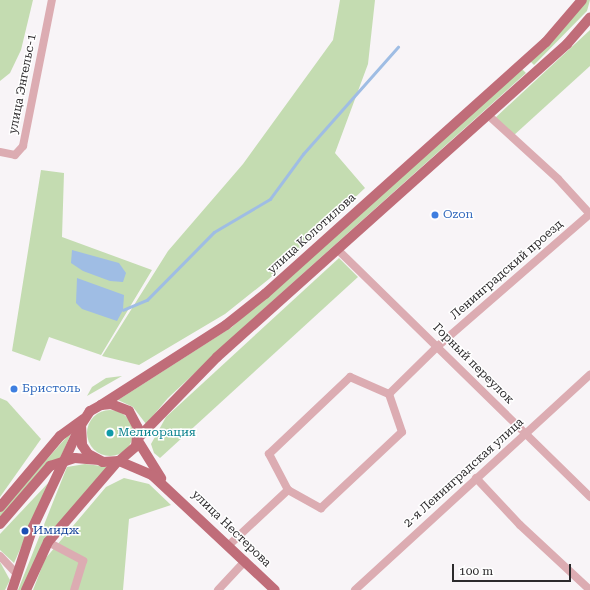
<!DOCTYPE html>
<meta charset="utf-8">
<style>
body{margin:0}
#map{position:relative;width:590px;height:590px;overflow:hidden;background:#f8f4f7;font-family:"Roboto Serif",serif}
div>[style]{position:absolute}
[style*='--x']{left:calc(var(--x)*1px);top:calc(var(--y)*1px);width:calc(var(--w)*1px);rotate:calc(var(--a)*1deg)}
.green>*{inset:0;background:#c4dcb1}
.round{border-radius:50%}
.water>*{inset:0;background:#9fbde4}
.stream>*{height:2.5px;margin:-1.25px;padding:0 1.25px;transform-origin:1.25px;border-radius:1.25px;background:#9fbde4}
.minor>*{height:8px;margin:-4px;padding:0 4px;transform-origin:4px;border-radius:4px;background:#dcacb2}
.major>*{height:10px;margin:-5px;padding:0 5px;transform-origin:5px;border-radius:5px;background:#c06d79}
.dots>*{width:11px;height:11px;translate:-50% -50%;box-sizing:border-box;border:2px solid #fff;border-radius:50%}
span{translate:-50% -50%;white-space:nowrap;text-align:center;line-height:1.15;-webkit-text-stroke:3px #fff;paint-order:stroke}
.street-label{font-size:12px;color:#2c2a2c}
.shop-label{font-size:12px;color:#366cbe}
.left{translate:0 -50%;text-align:left}
.culture-label{font-size:12px;color:#0d838f}
.transit-label{font-size:12px;color:#164399}
.scale{position:absolute;left:452px;top:564px;width:119px;height:18px;box-sizing:border-box;border:2px solid #2c2a2c;border-top:0;padding-left:5px;font-size:12px;line-height:14px;white-space:nowrap;color:#2c2a2c;-webkit-text-stroke:3px #fff;paint-order:stroke}
</style>
<div id="map">
<div class="green">
<div style="clip-path:polygon(0 0,33px 0,21px 50px,10px 73px,0 81px)"></div>
<div style="clip-path:polygon(340px 0,375px 0,368px 64px,335px 153px,365px 188px,269px 279px,225px 314px,139px 365px,102px 356px,168px 251px,243px 164px,333px 40px)"></div>
<div style="clip-path:polygon(585px 0,590px 0,587px 11px,534px 65px,529px 60px)"></div>
<div style="clip-path:polygon(590px 30px,590px 66px,513px 136px,495px 118px)"></div>
<div style="clip-path:polygon(521px 68px,526px 73px,259px 313px,168px 398px,146px 424px,133px 407px,118px 400px,232px 327px)"></div>
<div style="clip-path:polygon(41px 170px,64px 173px,62px 237px,152px 270px,101px 355px,49px 337px,40px 361px,12px 351px)"></div>
<div style="clip-path:polygon(339px 258px,358px 277px,160px 458px,154px 453px,151px 444px,166px 417px)"></div>
<div style="clip-path:polygon(122px 376px,87px 396px,92px 387px,106px 378px)"></div>
<div style="clip-path:polygon(0 398px,7px 401px,41px 439px,0 497px)"></div>
<div class="round" style="left:87px;top:410px;width:46px;height:46px"></div>
<div style="clip-path:polygon(72px 431px,60px 459px,0 522px,0 512px)"></div>
<div style="clip-path:polygon(85px 464px,110px 467px,44px 540px,23px 590px,18px 590px,67px 467px)"></div>
<div style="clip-path:polygon(124px 478px,149px 484px,171px 505px,129px 519px,123px 590px,33px 590px,45px 559px,106px 487px)"></div>
<div style="clip-path:polygon(51px 480px,14px 563px,0 550px,0 534px)"></div>
<div style="clip-path:polygon(0 562px,10px 580px,5px 590px,0 590px)"></div>
</div>
<div class="water">
<div style="clip-path:polygon(72px 250px,119px 263px,126px 273px,123px 282px,110px 281px,83px 271px,71px 263px)"></div>
<div style="clip-path:polygon(77px 278px,124px 295px,123px 310px,117px 321px,82px 309px,76px 303px)"></div>
</div>
<div class="stream">
<div style="--x:123;--y:310;--w:26;--a:-23"></div>
<div style="--x:147;--y:300;--w:95;--a:-45.4"></div>
<div style="--x:214;--y:232;--w:65;--a:-30.5"></div>
<div style="--x:270;--y:199;--w:56;--a:-53.7"></div>
<div style="--x:303;--y:154;--w:143;--a:-48.4"></div>
</div>
<div class="minor">
<div style="--x:488;--y:115;--w:95;--a:42.4"></div>
<div style="--x:558;--y:179;--w:47;--a:47.6"></div>
<div style="--x:0;--y:152;--w:15;--a:11"></div>
<div style="--x:15;--y:155;--w:12;--a:-48"></div>
<div style="--x:23;--y:146;--w:149;--a:-78.8"></div>
<div style="--x:338;--y:250;--w:353;--a:44.4"></div>
<div style="--x:476;--y:478;--w:64;--a:46.9"></div>
<div style="--x:520;--y:525;--w:96;--a:42.9"></div>
<div style="--x:288;--y:490;--w:41;--a:-117.8"></div>
<div style="--x:269;--y:454;--w:112;--a:-43.5"></div>
<div style="--x:350;--y:377;--w:43;--a:23.6"></div>
<div style="--x:48;--y:542;--w:40;--a:28"></div>
<div style="--x:83;--y:561;--w:30;--a:107"></div>
<div style="--x:229;--y:545;--w:81;--a:-43"></div>
<div style="--x:288;--y:490;--w:38;--a:29"></div>
<div style="--x:321;--y:508;--w:111;--a:-43.2"></div>
<div style="--x:402;--y:432;--w:40;--a:-108.9"></div>
<div style="--x:389;--y:394;--w:69;--a:-44.4"></div>
<div style="--x:438;--y:346;--w:201;--a:-41"></div>
<div style="--x:0;--y:556;--w:23;--a:47"></div>
<div style="--x:218;--y:590;--w:40;--a:-47"></div>
<div style="--x:355;--y:590;--w:319;--a:-42.5"></div>
</div>
<div class="major">
<div style="--x:101;--y:405;--w:148;--a:-32.6"></div>
<div style="--x:226;--y:325;--w:50;--a:-38.5"></div>
<div style="--x:265;--y:294;--w:377;--a:-41.9"></div>
<div style="--x:546;--y:42;--w:55;--a:-49.4"></div>
<div style="--x:138;--y:438;--w:113;--a:-45.7"></div>
<div style="--x:217;--y:357;--w:470;--a:-41.8"></div>
<div style="--x:567;--y:44;--w:35;--a:-49"></div>
<div style="--x:138;--y:441;--w:44;--a:58.1"></div>
<div style="--x:119;--y:461;--w:23;--a:-41"></div>
<div style="--x:136;--y:446;--w:18;--a:-84"></div>
<div style="--x:138;--y:428;--w:19;--a:-118"></div>
<div style="--x:129;--y:411;--w:19;--a:-159"></div>
<div style="--x:111;--y:404;--w:10;--a:174"></div>
<div style="--x:101;--y:405;--w:13;--a:151"></div>
<div style="--x:90;--y:411;--w:17;--a:123"></div>
<div style="--x:81;--y:425;--w:20;--a:87"></div>
<div style="--x:82;--y:445;--w:11;--a:56"></div>
<div style="--x:88;--y:454;--w:17;--a:28"></div>
<div style="--x:103;--y:462;--w:16;--a:-4"></div>
<div style="--x:119;--y:461;--w:36;--a:23"></div>
<div style="--x:152;--y:475;--w:168;--a:43.1"></div>
<div style="--x:0;--y:507;--w:93;--a:-49.8"></div>
<div style="--x:60;--y:436;--w:29;--a:-36"></div>
<div style="--x:0;--y:524;--w:77;--a:-49.2"></div>
<div style="--x:50;--y:466;--w:26;--a:-18"></div>
<div style="--x:75;--y:458;--w:21;--a:5"></div>
<div style="--x:12;--y:590;--w:66;--a:-71.6"></div>
<div style="--x:33;--y:527;--w:108;--a:-64.9"></div>
<div style="--x:26;--y:590;--w:53;--a:-65.4"></div>
<div style="--x:48;--y:542;--w:106;--a:-49.2"></div>
</div>
<div class="dots">
<div style="left:435px;top:215px;background:#3f7fe0"></div>
<div style="left:14px;top:389px;background:#3f7fe0"></div>
<div style="left:110px;top:433px;background:#0f9aa8"></div>
<div style="left:25px;top:531px;background:#1a4fb4"></div>
</div>
<div class="street-label">
<span style="left:23px;top:84px;rotate:-79deg">улица Энгельс-1</span>
<span style="left:312px;top:234px;rotate:-42deg">улица Колотилова</span>
<span style="left:507px;top:270px;rotate:-41deg">Ленинградский проезд</span>
<span style="left:473px;top:364px;rotate:45deg">Горный переулок</span>
<span style="left:464px;top:473px;rotate:-42deg">2-я Ленинградская улица</span>
<span style="left:231px;top:529px;rotate:44deg">улица Нестерова</span>
</div>
<div class="shop-label">
<span class="left" style="left:443px;top:215px">Ozon</span>
<span class="left" style="left:22px;top:389px">Бристоль</span>
</div>
<div class="culture-label">
<span class="left" style="left:118px;top:433px">Мелиорация</span>
</div>
<div class="transit-label">
<span class="left" style="left:33px;top:531px">Имидж</span>
</div>
<div class="scale">100 m</div>
</div>
